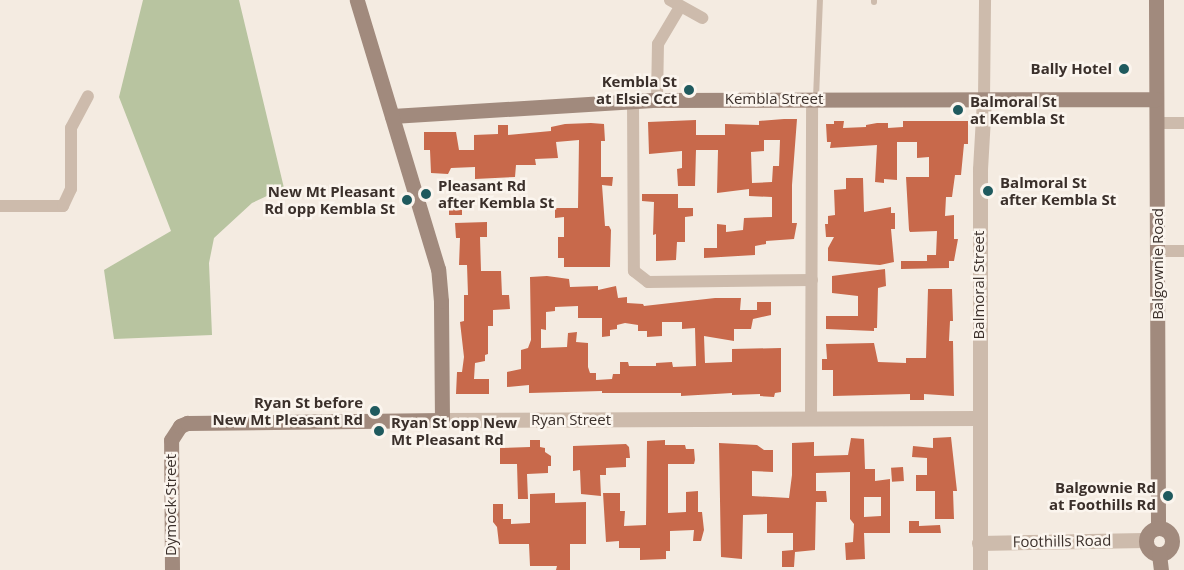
<!DOCTYPE html>
<style>
body{margin:0}
#map{position:relative;width:1184px;height:570px;overflow:hidden;background:#f4ebe1;font-family:"Open Sans",sans-serif}
div>[style]{position:absolute}
[style*='--x']{left:calc(var(--x)*1px);top:calc(var(--y)*1px);width:calc(var(--w)*1px);rotate:calc(var(--a)*1deg)}
.green>*{inset:0;background:#b8c4a0}
.building>*{inset:0;background:#c8694b;transform-origin:0 0}
.service>*{height:6px;margin:-3px;padding:0 3px;transform-origin:3px;border-radius:3px;background:#cdbbac}
.minor>*{height:12px;margin:-6px;padding:0 6px;transform-origin:6px;border-radius:6px;background:#cdbbac}
.tertiary>*{height:15px;margin:-7.5px;padding:0 7.5px;transform-origin:7.5px;border-radius:7.5px;background:#cdbbac}
.secondary>*{height:15px;margin:-7.5px;padding:0 7.5px;transform-origin:7.5px;border-radius:7.5px;background:#a18a7d}
.secondary>.ring{margin:-7.5px;padding:0;box-sizing:content-box;background:none;border:15px solid #a18a7d;border-radius:50%}
.dots>*{width:16px;height:16px;translate:-50% -50%;box-sizing:border-box;border:3px solid #fbf5ee;border-radius:50%}
span{translate:-50% -50%;white-space:nowrap;text-align:center;line-height:1.15;-webkit-text-stroke:5px #fbf5ee;paint-order:stroke}
.poi-label{font-size:15px;color:#3b302b;font-weight:700}
.right{translate:-100% -50%;text-align:right}
.left{translate:0 -50%;text-align:left}
.street-label{font-size:15px;color:#3b302b}
</style>
<div id="map">
<div class="green">
<div style="clip-path:polygon(143px 0,239px 0,284px 188px,252px 203px,214px 238px,209px 263px,212px 335px,114px 339px,104px 270px,171px 231px,119px 97px)"></div>
</div>
<div class="building">
<div style="clip-path:polygon(evenodd,784px 119px,797px 119px,792px 185px,792px 223px,797px 223px,794px 239px,766px 241px,766px 244px,755px 246px,755px 255px,704px 258px,704px 248px,717px 248px,717px 224px,726px 225px,726px 232px,743px 230px,744px 218px,772px 217px,772px 197px,749px 196px,749px 189px,717px 193px,718px 150px,696px 150px,695px 186px,678px 186px,677px 169px,682px 168px,682px 151px,649px 154px,648px 122px,696px 120px,696px 135px,725px 135px,725px 124px,759px 125px,759px 121px,784px 119px,764px 140px,780px 140px,779px 166px,773px 166px,772px 182px,752px 183px,751px 152px,764px 151px,764px 140px)"></div>
<div style="clip-path:polygon(834px 121px,844px 121px,843px 128px,866px 127px,866px 125px,877px 123px,888px 123px,888px 128px,903px 127px,903px 121px,968px 121px,968px 144px,964px 144px,961px 175px,955px 175px,952px 197px,946px 197px,945px 216px,954px 215px,954px 239px,958px 239px,954px 261px,949px 261px,949px 268px,901px 269px,901px 261px,927px 261px,927px 255px,936px 255px,937px 231px,910px 232px,909px 230px,906px 177px,929px 177px,929px 157px,917px 158px,917px 142px,897px 142px,897px 180px,884px 179px,884px 183px,875px 182px,877px 145px,830px 148px,831px 142px,827px 142px,826px 124px,834px 124px)"></div>
<div style="clip-path:polygon(591px 123px,604px 124px,605px 141px,601px 141px,601px 177px,613px 177px,612px 186px,602px 185px,605px 226px,609px 226px,611px 230px,610px 267px,564px 267px,564px 258px,558px 258px,558px 237px,564px 237px,564px 217px,555px 218px,555px 208px,578px 208px,579px 140px,556px 142px,558px 158px,535px 159px,536px 165px,516px 165px,515px 177px,475px 179px,475px 167px,451px 168px,448px 174px,431px 173px,430px 150px,424px 150px,424px 132px,456px 132px,459px 150px,474px 150px,474px 135px,498px 134px,498px 125px,508px 125px,508px 135px,551px 131px,551px 127px,565px 124px)"></div>
<div style="clip-path:polygon(846px 178px,863px 178px,864px 212px,891px 207px,891px 213px,895px 213px,895px 229px,891px 229px,894px 262px,880px 265px,828px 261px,828px 248px,834px 237px,826px 237px,825px 224px,828px 224px,828px 216px,835px 215px,834px 190px,846px 189px)"></div>
<div style="clip-path:polygon(642px 194px,678px 194px,678px 208px,693px 208px,693px 216px,685px 217px,685px 242px,677px 242px,676px 260px,656px 261px,656px 234px,653px 235px,654px 202px,642px 201px)"></div>
<div style="left:449px;top:199px;width:13px;height:16px"></div>
<div style="clip-path:polygon(487px 222px,487px 237px,480px 237px,481px 271px,501px 271px,502px 295px,509px 295px,510px 309px,493px 310px,493px 326px,488px 326px,488px 354px,485px 355px,485px 361px,475px 363px,474px 379px,489px 379px,489px 394px,456px 394px,457px 372px,462px 372px,464px 357px,460px 322px,464px 321px,464px 295px,468px 295px,467px 265px,459px 265px,460px 238px,456px 238px,455px 223px)"></div>
<div style="clip-path:polygon(885px 269px,886px 286px,878px 288px,877px 328px,874px 328px,874px 331px,826px 329px,826px 316px,858px 316px,858px 296px,832px 293px,832px 276px)"></div>
<div style="clip-path:polygon(evenodd,547px 276px,569px 279px,570px 287px,598px 286px,598px 290px,616px 286px,618px 298px,627px 297px,627px 303px,643px 304px,644px 306px,715px 298px,741px 298px,740px 310px,757px 310px,757px 302px,771px 302px,771px 315px,753px 319px,751px 329px,734px 329px,734px 341px,704px 336px,705px 363px,732px 362px,732px 349px,781px 348px,781px 392px,775px 393px,774px 397px,760px 396px,760px 394px,732px 395px,732px 393px,681px 396px,681px 393px,602px 393px,602px 391px,529px 393px,529px 385px,507px 387px,507px 372px,521px 369px,521px 350px,528px 348px,531px 340px,530px 277px,547px 276px,578px 306px,578px 318px,602px 318px,602px 337px,610px 336px,610px 330px,617px 329px,617px 325px,625px 323px,638px 325px,638px 331px,647px 331px,647px 337px,662px 336px,662px 322px,682px 322px,682px 329px,695px 328px,696px 366px,673px 367px,672px 362px,656px 363px,656px 366px,629px 366px,628px 362px,620px 362px,620px 374px,613px 374px,612px 379px,596px 380px,596px 373px,590px 373px,588px 367px,588px 343px,576px 342px,577px 332px,568px 333px,567px 347px,541px 348px,541px 329px,546px 330px,546px 312px,555px 311px,555px 307px,578px 306px)"></div>
<div style="clip-path:polygon(928px 289px,952px 289px,953px 321px,950px 321px,949px 341px,953px 341px,954px 396px,924px 394px,924px 400px,910px 400px,910px 394px,833px 396px,833px 370px,822px 370px,822px 359px,827px 359px,826px 344px,874px 343px,878px 362px,906px 363px,906px 358px,926px 358px)"></div>
<div style="clip-path:polygon(951px 437px,957px 491px,953px 491px,954px 519px,935px 519px,935px 491px,916px 491px,916px 475px,927px 475px,927px 458px,912px 457px,913px 446px,933px 448px,933px 438px)"></div>
<div style="clip-path:polygon(evenodd,851px 438px,864px 439px,865px 469px,875px 469px,875px 481px,890px 479px,890px 533px,864px 533px,865px 559px,846px 560px,845px 543px,853px 542px,854px 524px,850px 519px,850px 472px,816px 473px,816px 491px,826px 491px,827px 502px,816px 502px,815px 550px,795px 552px,794px 567px,782px 567px,782px 551px,793px 550px,793px 533px,767px 533px,767px 514px,743px 515px,742px 559px,721px 557px,719px 443px,757px 445px,764px 450px,773px 450px,773px 472px,752px 471px,752px 496px,789px 498px,792px 475px,792px 443px,814px 442px,814px 456px,848px 455px,851px 438px,864px 497px,881px 497px,881px 516px,864px 517px,864px 497px)"></div>
<div style="clip-path:polygon(530px 440px,540px 440px,540px 447px,545px 448px,545px 452px,551px 456px,551px 466px,548px 466px,548px 473px,527px 474px,528px 499px,518px 499px,517px 464px,500px 464px,500px 448px,530px 447px)"></div>
<div style="clip-path:polygon(665px 440px,665px 445px,685px 445px,686px 449px,694px 449px,695px 460px,694px 464px,668px 464px,668px 513px,686px 512px,686px 492px,698px 491px,698px 512px,702px 512px,704px 530px,701px 541px,693px 541px,694px 530px,670px 531px,670px 551px,666px 551px,666px 559px,640px 560px,640px 548px,619px 548px,619px 541px,606px 542px,603px 493px,620px 493px,620px 511px,625px 511px,624px 526px,646px 525px,647px 441px)"></div>
<div style="clip-path:polygon(626px 444px,629px 447px,630px 458px,626px 458px,626px 467px,606px 468px,606px 475px,600px 475px,601px 496px,581px 494px,580px 470px,573px 471px,573px 446px)"></div>
<div style="left:903px;top:467px;width:14px;height:12px;rotate:86deg"></div>
<div style="clip-path:polygon(555px 493px,555px 503px,586px 502px,586px 544px,570px 544px,570px 570px,556px 570px,557px 566px,530px 566px,529px 544px,499px 544px,497px 527px,493px 522px,493px 504px,503px 504px,503px 519px,511px 519px,511px 524px,530px 523px,530px 494px)"></div>
<div style="clip-path:polygon(909px 521px,919px 521px,919px 526px,940px 525px,941px 533px,909px 533px)"></div>
</div>
<div class="service">
<div style="--x:874;--y:0;--w:2;--a:90"></div>
<div style="--x:816;--y:98;--w:98;--a:-87.7"></div>
</div>
<div class="minor">
<div style="--x:670;--y:0;--w:37;--a:29"></div>
<div style="--x:984;--y:99;--w:99;--a:-89.4"></div>
<div style="--x:657;--y:100;--w:56;--a:-89"></div>
<div style="--x:658;--y:44;--w:43;--a:-59.3"></div>
<div style="--x:633;--y:101;--w:170;--a:89.7"></div>
<div style="--x:634;--y:271;--w:18;--a:38"></div>
<div style="--x:648;--y:282;--w:164;--a:-0.7"></div>
<div style="--x:1157;--y:123;--w:27;--a:0"></div>
<div style="--x:0;--y:206;--w:63;--a:0"></div>
<div style="--x:63;--y:206;--w:19;--a:-65"></div>
<div style="--x:71;--y:189;--w:61;--a:-90"></div>
<div style="--x:71;--y:128;--w:36;--a:-62"></div>
<div style="--x:1157;--y:251;--w:27;--a:0"></div>
<div style="--x:811;--y:419;--w:320;--a:-89.8"></div>
</div>
<div class="tertiary">
<div style="--x:442;--y:420;--w:537;--a:-0.21"></div>
<div style="--x:979;--y:543;--w:166;--a:-1"></div>
<div style="--x:980;--y:570;--w:401;--a:-90"></div>
<div style="--x:980;--y:169;--w:70;--a:-86.7"></div>
</div>
<div class="secondary">
<div style="--x:1156;--y:0;--w:527;--a:89.78"></div>
<div style="--x:392;--y:116;--w:265;--a:-3.5"></div>
<div style="--x:657;--y:100;--w:499;--a:-0.1"></div>
<div class="ring" style="left:1146px;top:528px;width:11px;height:11px"></div>
<div style="--x:1159;--y:554;--w:16;--a:83"></div>
<div style="--x:172;--y:570;--w:130;--a:-90.4"></div>
<div style="--x:171;--y:440;--w:17;--a:-57"></div>
<div style="--x:180;--y:426;--w:8;--a:-23"></div>
<div style="--x:187;--y:423;--w:255;--a:-0.7"></div>
<div style="--x:442;--y:420;--w:119;--a:-90.5"></div>
<div style="--x:441;--y:301;--w:32;--a:-95"></div>
<div style="--x:438;--y:269;--w:281;--a:-106.8"></div>
</div>
<div class="dots">
<div style="left:1124px;top:69px;background:#1f5a5e"></div>
<div style="left:689px;top:90px;background:#1f5a5e"></div>
<div style="left:958px;top:110px;background:#1f5a5e"></div>
<div style="left:988px;top:191px;background:#1f5a5e"></div>
<div style="left:426px;top:194px;background:#1f5a5e"></div>
<div style="left:407px;top:200px;background:#1f5a5e"></div>
<div style="left:375px;top:411px;background:#1f5a5e"></div>
<div style="left:379px;top:431px;background:#1f5a5e"></div>
<div style="left:1168px;top:496px;background:#1f5a5e"></div>
</div>
<div class="poi-label">
<span class="right" style="left:1112px;top:69px">Bally Hotel</span>
<span class="right" style="left:677px;top:90px">Kembla St<br>at Elsie Cct</span>
<span class="left" style="left:970px;top:110px">Balmoral St<br>at Kembla St</span>
<span class="left" style="left:1000px;top:191px">Balmoral St<br>after Kembla St</span>
<span class="left" style="left:438px;top:194px">Pleasant Rd<br>after Kembla St</span>
<span class="right" style="left:395px;top:200px">New Mt Pleasant<br>Rd opp Kembla St</span>
<span class="right" style="left:363px;top:411px">Ryan St before<br>New Mt Pleasant Rd</span>
<span class="left" style="left:391px;top:431px">Ryan St opp New<br>Mt Pleasant Rd</span>
<span class="right" style="left:1156px;top:496px">Balgownie Rd<br>at Foothills Rd</span>
</div>
<div class="street-label">
<span style="left:774px;top:99px">Kembla Street</span>
<span style="left:1158px;top:264px;rotate:-90deg">Balgownie Road</span>
<span style="left:979px;top:285px;rotate:-90deg">Balmoral Street</span>
<span style="left:571px;top:420px">Ryan Street</span>
<span style="left:171px;top:505px;rotate:-90deg">Dymock Street</span>
<span style="left:1062px;top:541px;rotate:-1deg">Foothills Road</span>
</div>
</div>
